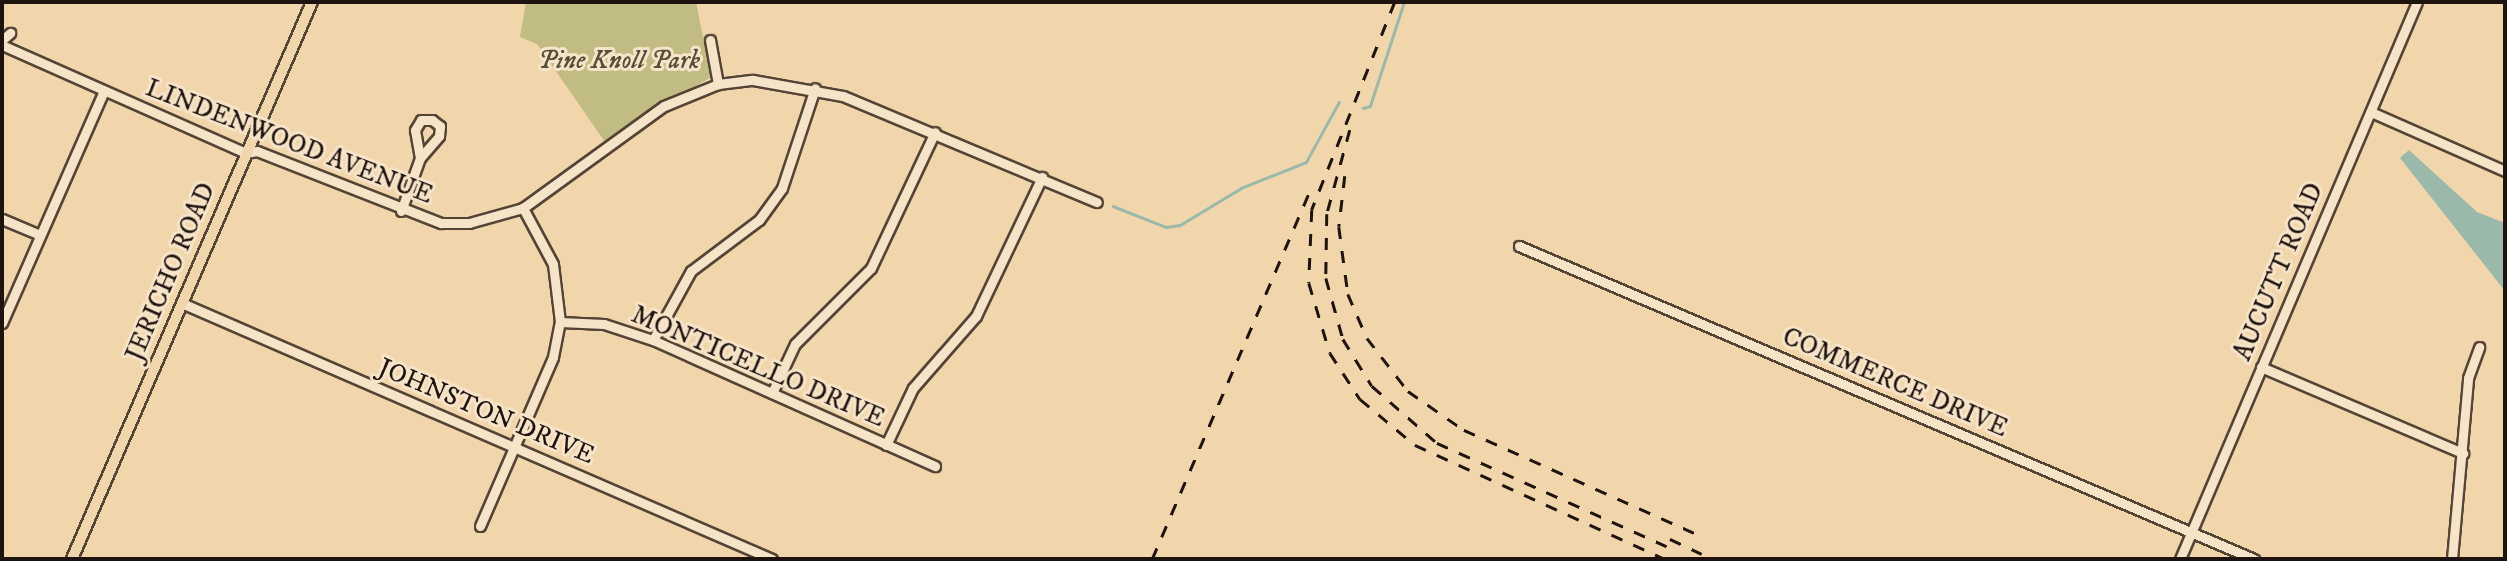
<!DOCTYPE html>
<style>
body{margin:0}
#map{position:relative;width:2507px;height:561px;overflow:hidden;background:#f1d6ab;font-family:"IM FELL DW Pica",serif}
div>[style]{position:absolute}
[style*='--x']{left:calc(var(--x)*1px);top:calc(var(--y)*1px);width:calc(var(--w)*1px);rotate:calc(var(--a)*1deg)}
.green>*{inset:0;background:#c1bc84}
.water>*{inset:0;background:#9bb9aa}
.stream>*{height:2.5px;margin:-1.25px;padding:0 1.25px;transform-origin:1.25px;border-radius:1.25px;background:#9bb9aa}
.roads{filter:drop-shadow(2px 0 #544436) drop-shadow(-2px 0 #544436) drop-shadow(0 2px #544436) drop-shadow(0 -2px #544436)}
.minor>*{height:9px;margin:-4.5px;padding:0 4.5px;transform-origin:4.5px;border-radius:4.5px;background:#f6e4c8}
.major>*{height:10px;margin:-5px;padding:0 5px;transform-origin:5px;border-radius:5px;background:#f1d6ab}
.rail>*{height:2.5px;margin-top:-1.25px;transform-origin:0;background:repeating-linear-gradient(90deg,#1f130f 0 12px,transparent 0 24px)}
span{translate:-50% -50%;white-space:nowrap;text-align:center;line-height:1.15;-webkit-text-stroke:6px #f6e4c8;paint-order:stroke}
.park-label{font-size:26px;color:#584e38;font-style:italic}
.street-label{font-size:26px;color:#1f130f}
.frame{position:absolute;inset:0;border:4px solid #1f130f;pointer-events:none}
</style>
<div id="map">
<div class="green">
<div style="clip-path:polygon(526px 2px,696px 2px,711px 77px,605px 142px,537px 44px,520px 37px)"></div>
</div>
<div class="water">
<div style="clip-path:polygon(2409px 150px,2477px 212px,2505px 223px,2505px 291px,2400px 158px)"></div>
</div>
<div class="stream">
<div style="--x:1370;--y:106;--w:109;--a:-71.9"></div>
<div style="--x:1363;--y:108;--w:7;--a:-16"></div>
<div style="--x:1113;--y:206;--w:57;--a:21.6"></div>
<div style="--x:1166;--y:227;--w:14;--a:-8"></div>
<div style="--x:1180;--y:225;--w:71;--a:-31.2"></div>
<div style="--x:1241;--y:188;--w:70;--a:-21.8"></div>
<div style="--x:1306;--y:162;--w:68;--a:-61.2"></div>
</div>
<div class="roads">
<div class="minor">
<div style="--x:2;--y:40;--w:11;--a:-41"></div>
<div style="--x:710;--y:40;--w:45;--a:79.7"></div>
<div style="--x:2;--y:45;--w:267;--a:23.9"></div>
<div style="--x:246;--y:153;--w:11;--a:-10"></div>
<div style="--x:257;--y:151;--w:198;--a:21.4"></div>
<div style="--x:441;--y:223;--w:28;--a:0"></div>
<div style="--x:469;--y:223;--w:56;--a:-15.5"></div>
<div style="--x:523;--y:208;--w:174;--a:-35.9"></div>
<div style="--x:664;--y:106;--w:58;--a:-22.2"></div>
<div style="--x:718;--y:84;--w:35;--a:-7"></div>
<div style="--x:753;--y:80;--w:91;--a:10.1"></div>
<div style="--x:843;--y:96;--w:275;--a:22.7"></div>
<div style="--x:2371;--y:112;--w:146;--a:23.8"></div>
<div style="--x:401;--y:211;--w:56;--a:-70.3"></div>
<div style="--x:420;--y:158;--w:29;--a:-49"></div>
<div style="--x:439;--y:136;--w:10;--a:-84"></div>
<div style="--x:440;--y:126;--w:10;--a:-143"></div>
<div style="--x:432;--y:120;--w:11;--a:180"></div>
<div style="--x:421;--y:120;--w:12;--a:121"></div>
<div style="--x:415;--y:130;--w:28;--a:80"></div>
<div style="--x:2;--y:219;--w:41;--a:22.8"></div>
<div style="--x:1519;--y:246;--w:799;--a:23.07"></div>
<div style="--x:184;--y:304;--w:641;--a:23.45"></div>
<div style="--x:560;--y:322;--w:44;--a:2.6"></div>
<div style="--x:604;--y:324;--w:52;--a:18.1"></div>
<div style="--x:653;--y:340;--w:309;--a:24.1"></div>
<div style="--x:2;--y:323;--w:253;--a:-66.3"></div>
<div style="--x:653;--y:340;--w:79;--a:-61.2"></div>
<div style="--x:691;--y:271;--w:85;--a:-36.9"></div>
<div style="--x:759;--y:220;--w:39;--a:-54"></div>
<div style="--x:782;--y:188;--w:105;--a:-71.7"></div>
<div style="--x:2261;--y:367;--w:220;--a:23.1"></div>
<div style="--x:772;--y:393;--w:54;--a:-64.9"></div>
<div style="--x:795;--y:344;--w:107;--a:-45"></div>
<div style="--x:871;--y:268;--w:150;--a:-64.8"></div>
<div style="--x:886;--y:445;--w:63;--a:-64.7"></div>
<div style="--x:913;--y:388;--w:96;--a:-48.8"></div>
<div style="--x:976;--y:316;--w:154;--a:-64.6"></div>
<div style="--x:480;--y:526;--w:184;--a:-66.6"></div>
<div style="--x:553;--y:357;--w:36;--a:-79"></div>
<div style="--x:560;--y:322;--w:58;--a:-96.9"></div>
<div style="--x:553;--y:264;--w:64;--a:-118.2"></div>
<div style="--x:2180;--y:559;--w:605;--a:-66.95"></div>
<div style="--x:2452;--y:559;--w:182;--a:-84.9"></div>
<div style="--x:2468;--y:378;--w:33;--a:-70"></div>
</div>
<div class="major">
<div style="--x:72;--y:559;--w:607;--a:-66.69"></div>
</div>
</div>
<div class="rail">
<div style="--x:1395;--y:2;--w:224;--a:111.8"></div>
<div style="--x:1312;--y:210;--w:73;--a:92.4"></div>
<div style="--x:1309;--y:283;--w:73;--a:73.3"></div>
<div style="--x:1330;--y:353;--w:55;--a:56.9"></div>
<div style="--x:1360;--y:399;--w:72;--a:39.9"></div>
<div style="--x:1415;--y:445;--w:275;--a:24.5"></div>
<div style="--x:1350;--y:130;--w:87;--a:105.3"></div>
<div style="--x:1327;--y:214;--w:64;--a:90.9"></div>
<div style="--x:1326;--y:278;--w:63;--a:74.4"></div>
<div style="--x:1343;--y:339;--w:55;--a:58.3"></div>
<div style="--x:1372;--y:386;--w:86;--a:41.2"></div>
<div style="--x:1437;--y:443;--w:263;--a:24.2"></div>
<div style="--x:1345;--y:176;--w:51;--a:96.7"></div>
<div style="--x:1339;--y:227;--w:68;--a:82.3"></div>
<div style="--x:1348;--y:294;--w:48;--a:66.6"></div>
<div style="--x:1367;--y:338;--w:67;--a:52.3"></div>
<div style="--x:1408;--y:391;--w:68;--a:34.9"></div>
<div style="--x:1464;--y:430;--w:257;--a:24.1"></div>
<div style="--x:1670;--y:539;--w:35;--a:25"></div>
<div style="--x:1152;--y:559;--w:399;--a:-66.8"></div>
</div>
<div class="park-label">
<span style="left:619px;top:61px">Pine Knoll Park</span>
</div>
<div class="street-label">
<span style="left:289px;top:142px;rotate:21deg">LINDENWOOD AVENUE</span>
<span style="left:171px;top:272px;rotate:-67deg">JERICHO ROAD</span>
<span style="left:2279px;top:272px;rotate:-67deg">AUCUTT ROAD</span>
<span style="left:758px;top:367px;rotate:23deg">MONTICELLO DRIVE</span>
<span style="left:1895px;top:383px;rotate:23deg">COMMERCE DRIVE</span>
<span style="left:486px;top:412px;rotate:23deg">JOHNSTON DRIVE</span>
</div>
<div class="frame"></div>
</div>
